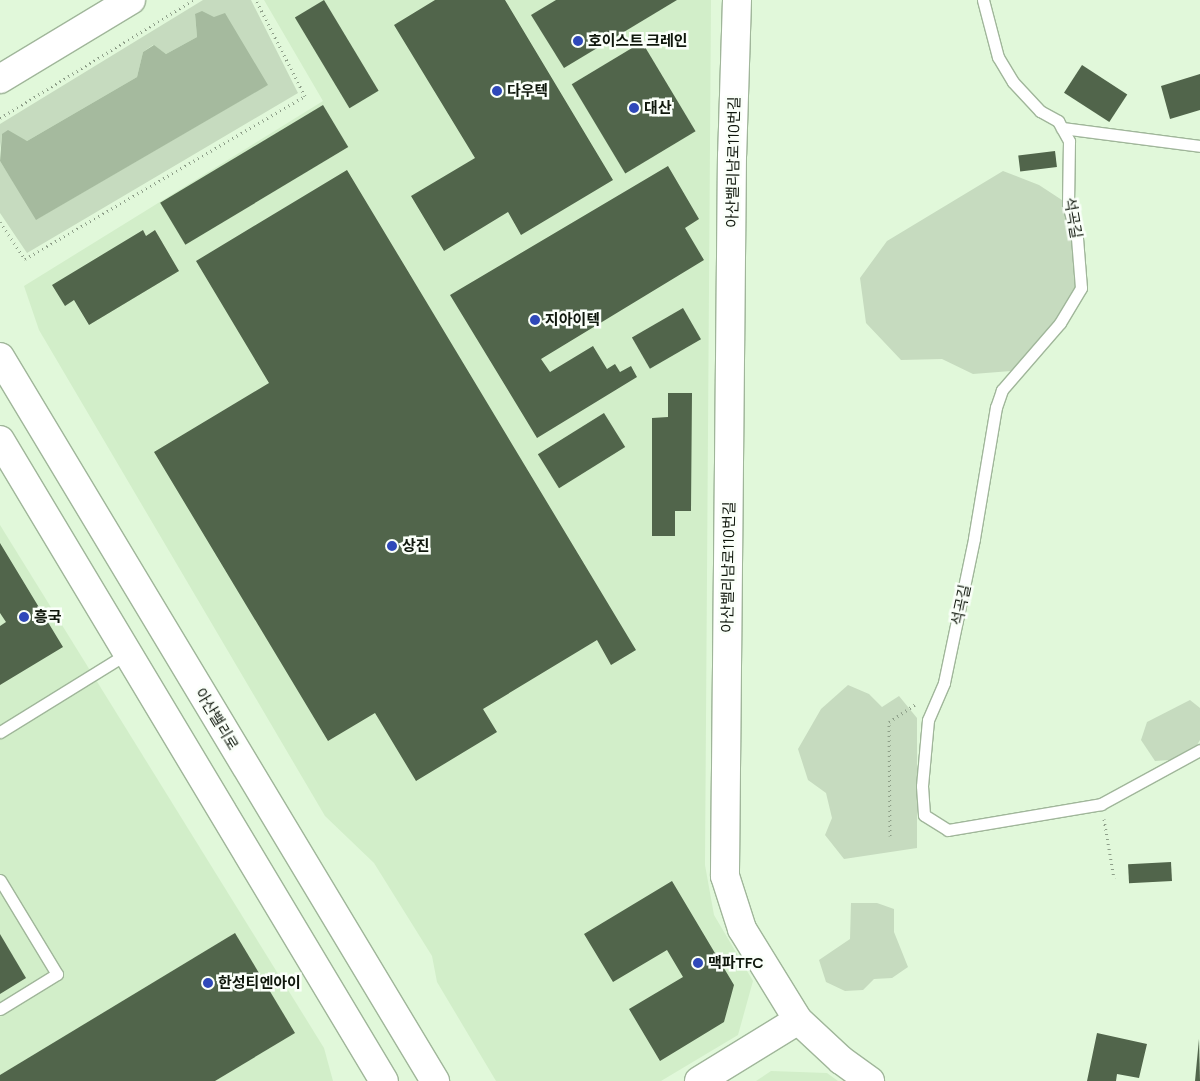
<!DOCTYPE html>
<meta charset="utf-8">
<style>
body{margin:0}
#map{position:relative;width:1200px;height:1081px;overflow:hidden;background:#e1f8da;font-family:Manrope,"Noto Sans KR",sans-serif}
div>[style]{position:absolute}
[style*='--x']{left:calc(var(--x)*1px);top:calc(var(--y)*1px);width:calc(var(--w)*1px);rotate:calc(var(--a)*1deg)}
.built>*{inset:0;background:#d2eec9}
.green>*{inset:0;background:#c6dbbf}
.water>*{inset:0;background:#a5ba9e}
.building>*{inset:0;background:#51654b;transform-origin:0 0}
.path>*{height:3px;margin-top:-1.5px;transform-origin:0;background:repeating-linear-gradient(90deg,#8e9f89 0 1px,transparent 0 5px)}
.roads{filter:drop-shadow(1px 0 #a0b69a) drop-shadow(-1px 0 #a0b69a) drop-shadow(0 1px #a0b69a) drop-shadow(0 -1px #a0b69a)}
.service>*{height:11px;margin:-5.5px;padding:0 5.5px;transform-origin:5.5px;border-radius:5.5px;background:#fff}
.tertiary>*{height:28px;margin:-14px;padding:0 14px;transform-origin:14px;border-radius:14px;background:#fff}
.dots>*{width:14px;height:14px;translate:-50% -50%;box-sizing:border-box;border:2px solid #fafff9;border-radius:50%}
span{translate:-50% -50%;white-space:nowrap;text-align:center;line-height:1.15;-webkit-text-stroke:5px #fafff9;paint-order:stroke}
.poi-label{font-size:15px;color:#0f170c;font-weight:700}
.left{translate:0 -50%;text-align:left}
.street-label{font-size:15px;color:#0f170c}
</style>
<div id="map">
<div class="built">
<div style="clip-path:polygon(264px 0,711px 0,705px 865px,714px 915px,753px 981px,738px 1035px,661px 1081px,496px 1081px,437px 982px,432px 956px,374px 863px,325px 816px,39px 330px,24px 286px,323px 101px)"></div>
<div style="clip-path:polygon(0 525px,324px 1048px,333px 1081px,0 1081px)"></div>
<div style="clip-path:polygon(771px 1071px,827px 1073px,838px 1081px,756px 1081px)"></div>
</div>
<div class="green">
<div style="clip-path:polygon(203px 0,251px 0,298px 93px,27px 253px,0 213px,0 161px,37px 219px,267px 85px,214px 17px,195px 15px,197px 37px,166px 54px,153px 45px,143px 52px,137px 77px,27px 141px,2px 134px,0 150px,0 124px)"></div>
<div style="clip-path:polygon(1003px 171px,1039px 185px,1068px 204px,1081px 288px,1029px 361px,1011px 371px,973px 374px,942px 359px,901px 360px,866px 323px,860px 278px,887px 241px)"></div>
<div style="clip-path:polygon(848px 685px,869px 694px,882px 707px,899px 696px,917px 718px,917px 848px,844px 859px,825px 835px,832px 818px,826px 793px,808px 780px,798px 749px,821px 709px)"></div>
<div style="clip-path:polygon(1190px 700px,1200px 708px,1200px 740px,1197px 745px,1170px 760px,1155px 761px,1141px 740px,1147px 722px)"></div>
<div style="clip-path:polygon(851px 903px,877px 903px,894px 909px,894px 932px,908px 967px,892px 978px,874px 979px,863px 990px,845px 991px,826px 982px,819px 960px,850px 939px)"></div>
</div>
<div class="water">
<div style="clip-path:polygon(202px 11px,214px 17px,225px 13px,268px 85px,36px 220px,0 161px,2px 134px,8px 130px,27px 141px,137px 77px,143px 52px,154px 45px,166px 54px,197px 37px,195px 14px)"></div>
</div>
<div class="building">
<div style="left:324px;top:0;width:106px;height:34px;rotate:59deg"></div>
<div style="clip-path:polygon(435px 0,505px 0,613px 180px,521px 235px,508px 212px,444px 251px,411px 196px,475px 158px,394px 25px)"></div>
<div style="clip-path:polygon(556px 0,677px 0,564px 68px,531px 15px)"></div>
<div style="left:642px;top:42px;width:104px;height:82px;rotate:59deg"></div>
<div style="left:1082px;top:65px;width:54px;height:33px;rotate:33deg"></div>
<div style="clip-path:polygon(1200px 74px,1200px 110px,1170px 119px,1161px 86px)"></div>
<div style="left:323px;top:105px;width:49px;height:190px;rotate:59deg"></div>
<div style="left:1055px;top:151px;width:16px;height:37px;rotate:83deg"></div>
<div style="clip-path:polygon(668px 166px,699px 219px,685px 228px,704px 260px,541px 359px,550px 372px,593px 346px,607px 369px,615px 364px,620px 372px,631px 366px,637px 377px,537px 438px,450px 295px)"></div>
<div style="clip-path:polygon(347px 170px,636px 650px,611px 665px,597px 640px,483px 709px,497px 732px,416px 781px,375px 713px,328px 741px,154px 452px,269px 383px,196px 261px)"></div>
<div style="clip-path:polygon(143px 230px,146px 236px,155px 230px,179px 271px,89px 325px,74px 300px,65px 306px,52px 285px)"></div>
<div style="left:683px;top:308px;width:36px;height:59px;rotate:60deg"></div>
<div style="clip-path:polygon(668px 393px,692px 393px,691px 511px,675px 511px,675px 536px,652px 536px,652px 418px,668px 417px)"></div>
<div style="left:604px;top:413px;width:40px;height:78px;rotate:58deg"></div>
<div style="clip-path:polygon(0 543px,63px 647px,0 685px,0 626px,6px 622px,0 613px)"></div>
<div style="left:1171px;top:862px;width:19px;height:43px;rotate:87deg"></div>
<div style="clip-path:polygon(672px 881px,734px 985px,724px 1022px,660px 1061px,629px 1009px,683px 977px,667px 950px,613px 982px,584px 934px)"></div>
<div style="clip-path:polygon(235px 933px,295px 1033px,215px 1081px,0 1081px,0 1075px)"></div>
<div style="clip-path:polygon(0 934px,26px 978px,0 994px)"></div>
<div style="clip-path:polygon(1097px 1033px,1147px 1044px,1139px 1078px,1117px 1074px,1116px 1081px,1087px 1081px)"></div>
<div style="clip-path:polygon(1199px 1039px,1200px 1081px,1195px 1081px)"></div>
</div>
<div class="path">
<div style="--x:0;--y:118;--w:226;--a:-31.4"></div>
<div style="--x:0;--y:222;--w:45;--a:56"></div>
<div style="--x:25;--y:259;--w:324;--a:-30.2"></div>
<div style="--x:305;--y:96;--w:108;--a:-117"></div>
<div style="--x:1104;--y:819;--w:60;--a:80.4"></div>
<div style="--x:890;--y:836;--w:114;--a:-90.5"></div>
<div style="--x:889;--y:722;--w:34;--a:-34"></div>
</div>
<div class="roads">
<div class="service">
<div style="--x:983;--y:0;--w:59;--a:75.3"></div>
<div style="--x:998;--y:57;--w:29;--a:59"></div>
<div style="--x:1013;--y:82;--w:40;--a:47"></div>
<div style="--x:1040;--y:111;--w:21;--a:29"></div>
<div style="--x:1058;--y:121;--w:23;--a:61"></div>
<div style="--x:1069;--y:141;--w:63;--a:90.9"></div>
<div style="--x:1068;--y:204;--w:35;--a:75"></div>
<div style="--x:1077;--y:238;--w:50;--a:85.4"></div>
<div style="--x:1081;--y:288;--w:41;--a:121"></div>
<div style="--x:1060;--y:323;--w:89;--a:130.9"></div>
<div style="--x:1002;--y:390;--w:18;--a:109"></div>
<div style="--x:996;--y:407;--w:134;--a:99.5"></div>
<div style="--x:974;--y:539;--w:147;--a:101.8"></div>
<div style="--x:944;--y:683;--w:40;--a:113.4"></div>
<div style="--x:928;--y:720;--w:66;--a:95.2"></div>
<div style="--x:922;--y:786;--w:29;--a:86"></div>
<div style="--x:924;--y:815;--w:28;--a:32"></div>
<div style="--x:948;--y:830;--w:155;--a:-9.6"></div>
<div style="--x:1101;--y:804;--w:113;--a:-28.6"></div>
<div style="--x:1062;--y:128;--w:139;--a:7.4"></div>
<div style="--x:0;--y:732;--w:150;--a:-31.7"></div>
<div style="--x:0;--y:880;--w:110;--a:58.8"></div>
<div style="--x:57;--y:974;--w:67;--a:148.4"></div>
</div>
<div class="tertiary">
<div style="--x:737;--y:0;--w:155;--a:91.8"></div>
<div style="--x:732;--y:155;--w:721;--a:90.56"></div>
<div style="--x:725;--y:876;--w:56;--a:72.2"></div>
<div style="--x:742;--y:929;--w:107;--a:58.4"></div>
<div style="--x:798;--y:1020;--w:59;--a:42.9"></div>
<div style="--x:841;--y:1060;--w:36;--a:36"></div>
<div style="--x:0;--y:79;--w:153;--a:-31.1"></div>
<div style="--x:0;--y:357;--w:845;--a:59"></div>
<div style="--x:0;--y:440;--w:747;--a:59.08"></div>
<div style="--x:699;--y:1081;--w:116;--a:-31.6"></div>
</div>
</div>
<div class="dots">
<div style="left:578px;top:41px;background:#2f48b9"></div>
<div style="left:497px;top:91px;background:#2f48b9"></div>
<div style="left:634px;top:108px;background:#2f48b9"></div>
<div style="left:535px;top:320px;background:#2f48b9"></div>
<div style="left:392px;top:546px;background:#2f48b9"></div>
<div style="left:24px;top:617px;background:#2f48b9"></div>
<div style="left:698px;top:963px;background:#2f48b9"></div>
<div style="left:208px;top:983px;background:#2f48b9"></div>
</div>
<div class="poi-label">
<span class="left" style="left:588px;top:41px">호이스트 크레인</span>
<span class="left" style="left:507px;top:91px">다우텍</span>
<span class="left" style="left:644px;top:108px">대산</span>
<span class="left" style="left:545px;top:320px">지아이텍</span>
<span class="left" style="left:402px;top:546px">상진</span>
<span class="left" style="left:34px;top:617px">흥국</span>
<span class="left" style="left:708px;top:963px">맥파TFC</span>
<span class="left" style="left:218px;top:983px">한성티엔아이</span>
</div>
<div class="street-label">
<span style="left:733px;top:162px;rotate:-89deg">아산밸리남로110번길</span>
<span style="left:1073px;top:218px;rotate:80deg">석곡길</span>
<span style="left:728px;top:567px;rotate:-89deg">아산밸리남로110번길</span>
<span style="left:961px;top:605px;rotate:-78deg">석곡길</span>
<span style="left:217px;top:719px;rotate:59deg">아산밸리로</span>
</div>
</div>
